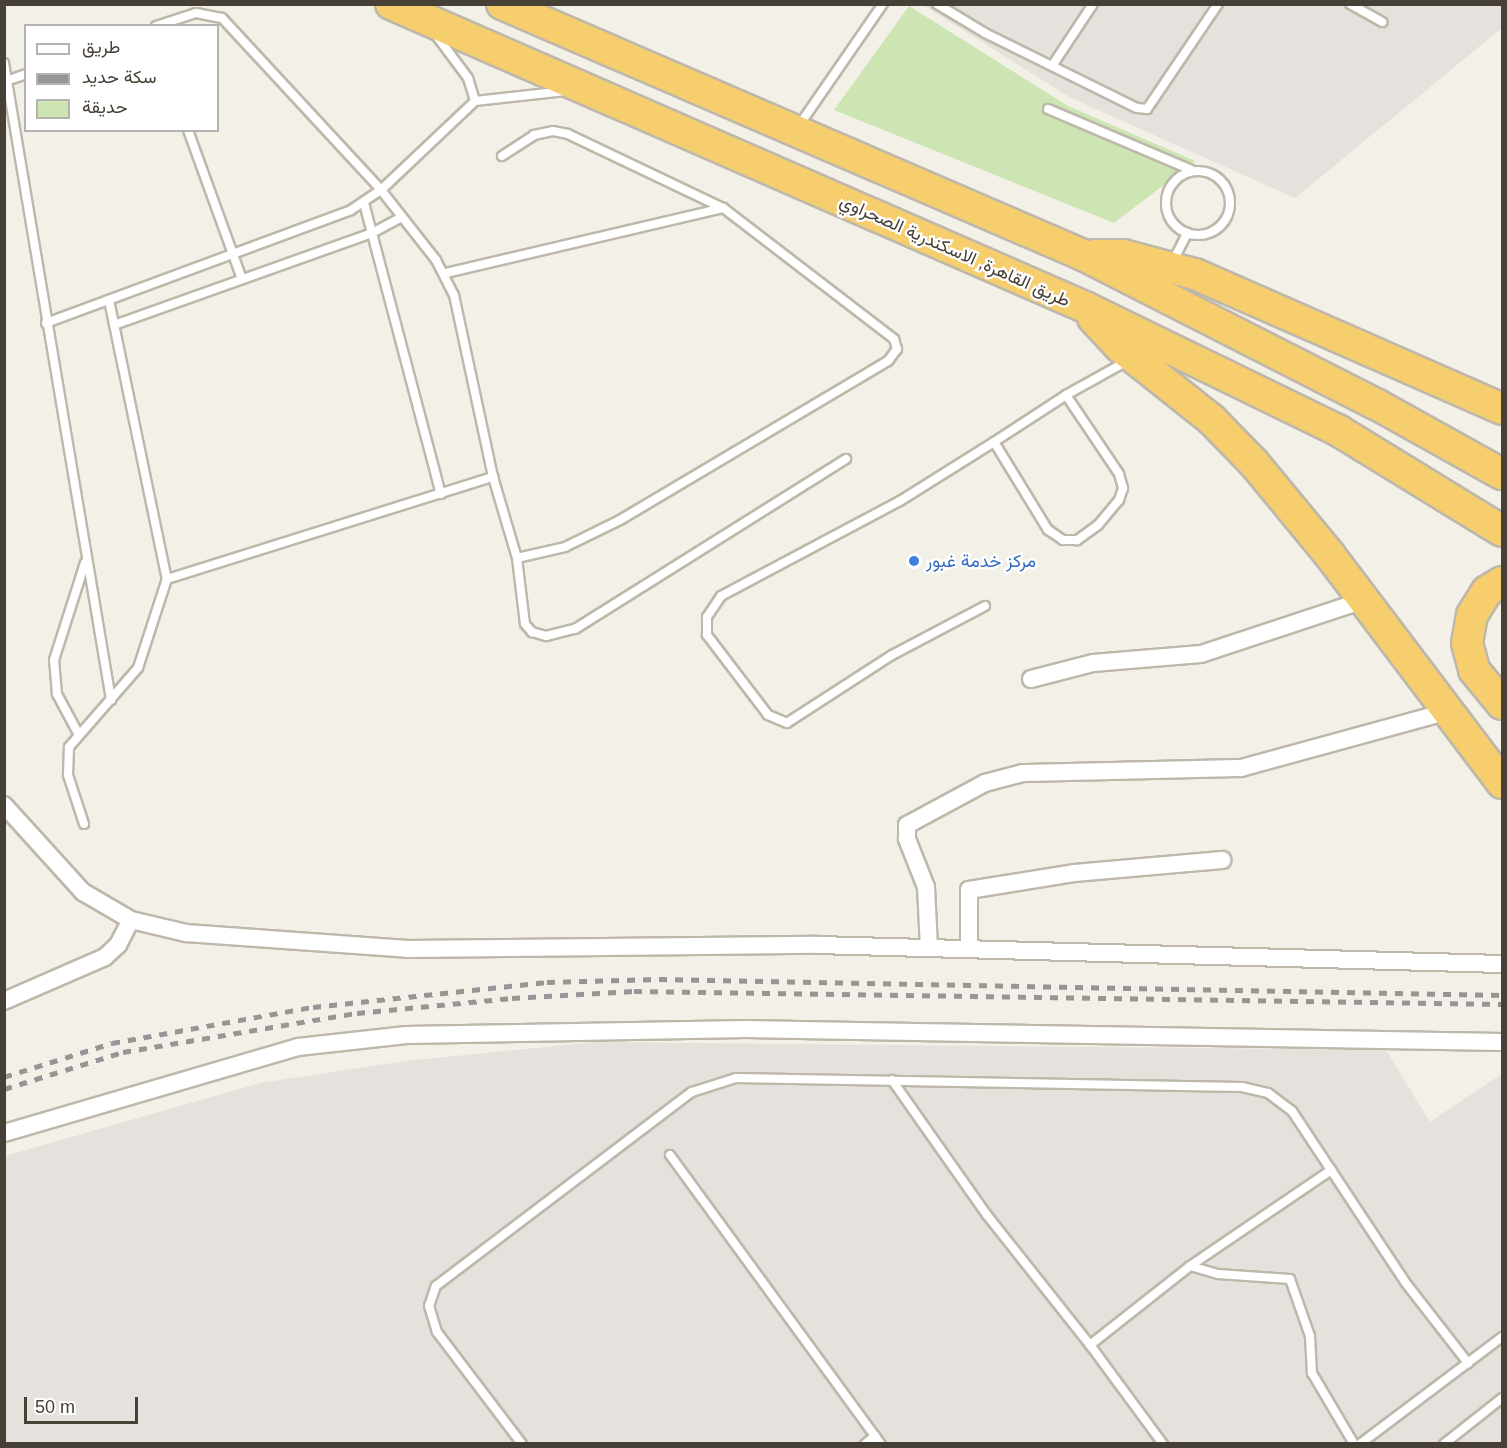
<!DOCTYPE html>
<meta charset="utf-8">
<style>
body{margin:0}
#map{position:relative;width:1507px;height:1448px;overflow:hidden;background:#f3f0e7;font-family:Arial,Vazirmatn,sans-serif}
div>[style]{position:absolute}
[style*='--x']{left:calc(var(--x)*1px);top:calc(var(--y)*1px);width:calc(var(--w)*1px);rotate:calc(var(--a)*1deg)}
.industrial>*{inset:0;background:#e5e1dc}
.green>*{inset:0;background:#cce5b2}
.roads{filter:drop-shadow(2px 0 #beb8aa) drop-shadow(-2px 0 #beb8aa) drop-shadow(0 2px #beb8aa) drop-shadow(0 -2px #beb8aa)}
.lane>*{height:8px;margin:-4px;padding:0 4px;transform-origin:4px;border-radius:4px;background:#fff}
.lane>.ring{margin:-4px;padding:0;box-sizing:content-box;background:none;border:8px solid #fff;border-radius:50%}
.street>*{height:16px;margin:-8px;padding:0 8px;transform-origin:8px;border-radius:8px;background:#fff}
.highway>*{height:30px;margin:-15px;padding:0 15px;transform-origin:15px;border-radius:15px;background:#f7ce6e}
.rail>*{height:4.5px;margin-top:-2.25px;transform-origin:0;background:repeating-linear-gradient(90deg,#969696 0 8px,transparent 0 16px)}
.dots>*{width:16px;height:16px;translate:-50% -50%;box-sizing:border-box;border:3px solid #fff;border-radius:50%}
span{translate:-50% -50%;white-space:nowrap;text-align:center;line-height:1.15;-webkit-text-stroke:4.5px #fff;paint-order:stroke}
.street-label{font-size:18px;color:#464036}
.shop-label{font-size:18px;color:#366cbe}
.left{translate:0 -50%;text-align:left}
.frame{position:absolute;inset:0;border:6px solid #464036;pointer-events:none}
.legend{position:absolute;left:24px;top:24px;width:195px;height:108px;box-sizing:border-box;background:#fff;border:2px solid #b5b3af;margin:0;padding:8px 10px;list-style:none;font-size:18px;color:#464036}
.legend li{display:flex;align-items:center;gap:12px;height:30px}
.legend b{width:30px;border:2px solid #b5b3af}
.scale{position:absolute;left:24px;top:1397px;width:114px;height:27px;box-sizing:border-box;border:3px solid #464036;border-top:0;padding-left:8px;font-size:18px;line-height:21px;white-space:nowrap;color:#464036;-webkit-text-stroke:4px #fff;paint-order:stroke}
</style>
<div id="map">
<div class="industrial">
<div style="clip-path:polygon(1502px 4px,1502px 28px,1295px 198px,1071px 98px,923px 5px)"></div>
<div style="clip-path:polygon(595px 1042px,1386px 1050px,1430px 1122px,1502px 1074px,1502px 1443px,5px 1444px,5px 1156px,260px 1083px,406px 1061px)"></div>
</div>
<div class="green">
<div style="clip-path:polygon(909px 6px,1068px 106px,1195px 161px,1114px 223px,834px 110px)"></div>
</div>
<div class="roads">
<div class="lane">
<div style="--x:937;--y:4;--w:56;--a:31.1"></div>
<div style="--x:985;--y:33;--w:169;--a:26.3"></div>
<div style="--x:1137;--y:108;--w:10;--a:6"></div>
<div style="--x:1147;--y:109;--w:127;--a:-55.9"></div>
<div style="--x:1350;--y:4;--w:37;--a:29"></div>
<div style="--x:156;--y:26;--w:42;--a:-18"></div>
<div style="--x:196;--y:13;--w:26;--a:11"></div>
<div style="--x:222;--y:18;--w:234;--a:47.2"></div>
<div style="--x:381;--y:190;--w:89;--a:51.8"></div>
<div style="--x:436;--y:260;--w:39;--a:63"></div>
<div style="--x:454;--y:295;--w:186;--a:77.9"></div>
<div style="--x:493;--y:477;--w:84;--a:73.5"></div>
<div style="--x:517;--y:558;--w:49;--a:-12.9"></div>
<div style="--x:565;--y:547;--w:61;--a:-26.1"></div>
<div style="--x:620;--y:520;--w:312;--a:-30.7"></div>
<div style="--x:888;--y:361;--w:15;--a:-53"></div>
<div style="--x:897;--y:349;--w:10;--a:-107"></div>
<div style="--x:894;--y:339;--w:215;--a:-142.5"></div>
<div style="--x:723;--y:208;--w:285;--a:166.8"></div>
<div style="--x:436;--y:35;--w:54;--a:53.3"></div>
<div style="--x:468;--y:78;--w:24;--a:73"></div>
<div style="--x:4;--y:63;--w:646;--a:80.46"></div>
<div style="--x:1052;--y:66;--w:74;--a:-56.5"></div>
<div style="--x:9;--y:80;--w:18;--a:-19"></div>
<div style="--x:1048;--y:109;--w:156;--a:23"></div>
<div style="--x:798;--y:127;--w:150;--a:-55.4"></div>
<div style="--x:188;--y:130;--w:158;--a:70.1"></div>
<div style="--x:502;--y:156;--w:38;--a:-33"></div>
<div style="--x:534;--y:135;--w:19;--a:-12"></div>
<div style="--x:553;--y:131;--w:15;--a:11"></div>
<div style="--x:568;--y:134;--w:172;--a:25.5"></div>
<div class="ring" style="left:1166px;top:171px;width:56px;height:56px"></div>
<div style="--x:364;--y:203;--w:301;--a:75.2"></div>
<div style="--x:1172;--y:263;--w:34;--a:-63"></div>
<div style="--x:109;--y:300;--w:285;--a:78.3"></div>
<div style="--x:167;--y:579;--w:342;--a:-17.4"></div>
<div style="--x:46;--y:323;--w:325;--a:-20.3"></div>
<div style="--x:351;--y:210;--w:36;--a:-34"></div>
<div style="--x:381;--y:190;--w:129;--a:-43.4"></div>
<div style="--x:475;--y:101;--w:91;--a:-6.3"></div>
<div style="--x:114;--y:325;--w:274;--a:-19.6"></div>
<div style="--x:372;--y:233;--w:34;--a:-28"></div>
<div style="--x:1066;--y:395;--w:95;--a:56.1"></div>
<div style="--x:1119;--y:474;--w:15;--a:74"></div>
<div style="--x:1123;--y:488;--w:13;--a:108"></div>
<div style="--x:1119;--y:500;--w:33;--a:130"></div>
<div style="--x:1098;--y:525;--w:26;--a:144"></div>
<div style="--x:1077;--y:540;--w:14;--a:180"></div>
<div style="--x:1063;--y:540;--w:18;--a:-146"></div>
<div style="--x:1048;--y:530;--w:103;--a:-121.5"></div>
<div style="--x:994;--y:442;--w:86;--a:-33.1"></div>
<div style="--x:1066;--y:395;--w:70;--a:-29.1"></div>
<div style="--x:517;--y:558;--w:66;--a:83.1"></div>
<div style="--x:525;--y:624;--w:11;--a:49"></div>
<div style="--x:532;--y:632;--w:15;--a:16"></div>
<div style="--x:546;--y:636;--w:30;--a:-14"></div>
<div style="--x:575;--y:629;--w:320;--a:-32.1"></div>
<div style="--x:985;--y:606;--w:105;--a:152.2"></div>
<div style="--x:892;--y:655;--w:125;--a:147.1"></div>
<div style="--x:787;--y:723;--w:21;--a:-157"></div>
<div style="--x:768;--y:715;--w:101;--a:-127.3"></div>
<div style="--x:707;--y:635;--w:18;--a:-90"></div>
<div style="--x:707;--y:617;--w:25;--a:-56"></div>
<div style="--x:721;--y:596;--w:203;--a:-28"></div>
<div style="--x:900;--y:501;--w:111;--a:-32.1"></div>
<div style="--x:79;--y:735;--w:47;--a:-118.2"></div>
<div style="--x:57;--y:694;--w:34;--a:-95"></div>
<div style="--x:54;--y:660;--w:102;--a:-72.3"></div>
<div style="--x:84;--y:824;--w:52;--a:-108.1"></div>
<div style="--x:68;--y:775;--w:28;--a:-88"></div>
<div style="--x:69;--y:747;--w:105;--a:-48.9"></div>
<div style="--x:138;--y:668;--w:94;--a:-72"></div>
<div style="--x:892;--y:1080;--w:165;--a:54.9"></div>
<div style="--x:987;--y:1215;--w:166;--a:51.6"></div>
<div style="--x:670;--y:1155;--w:358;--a:53.9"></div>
<div style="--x:1190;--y:1266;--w:29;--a:16"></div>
<div style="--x:1218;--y:1274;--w:72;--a:4"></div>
<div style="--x:1290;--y:1279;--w:60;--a:70.7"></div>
<div style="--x:1310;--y:1336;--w:37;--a:87"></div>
<div style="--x:1312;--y:1373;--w:82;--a:59.4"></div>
<div style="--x:522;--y:1444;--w:141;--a:-127.2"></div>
<div style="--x:437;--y:1332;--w:27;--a:-107"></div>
<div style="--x:429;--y:1306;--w:21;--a:-71"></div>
<div style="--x:436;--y:1286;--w:321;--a:-37.2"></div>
<div style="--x:692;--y:1092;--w:46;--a:-17.7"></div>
<div style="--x:736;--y:1078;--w:506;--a:1.02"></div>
<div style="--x:1242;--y:1087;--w:27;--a:13"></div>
<div style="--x:1268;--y:1093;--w:30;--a:37"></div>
<div style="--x:1292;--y:1111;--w:205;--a:56.5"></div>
<div style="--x:1405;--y:1282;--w:103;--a:52.1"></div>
<div style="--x:865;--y:1444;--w:13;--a:-39"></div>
<div style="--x:1163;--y:1444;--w:123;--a:-126.4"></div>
<div style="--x:1090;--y:1345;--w:127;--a:-38.3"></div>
<div style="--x:1190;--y:1266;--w:171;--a:-34.2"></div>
<div style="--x:1360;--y:1444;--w:178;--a:-37"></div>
<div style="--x:1444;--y:1444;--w:74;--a:-38.4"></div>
</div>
<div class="street">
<div style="--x:1031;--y:679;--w:64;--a:-14.5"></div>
<div style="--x:1093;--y:663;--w:108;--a:-4.8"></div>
<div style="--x:1201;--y:654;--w:172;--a:-18.3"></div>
<div style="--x:4;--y:805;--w:118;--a:47.8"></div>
<div style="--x:83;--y:892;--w:56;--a:30.3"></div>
<div style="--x:131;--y:920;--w:57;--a:13.3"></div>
<div style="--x:186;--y:933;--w:222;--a:4.1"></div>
<div style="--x:407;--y:949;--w:410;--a:-0.6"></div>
<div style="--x:817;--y:945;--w:685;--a:1.59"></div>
<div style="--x:929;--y:948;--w:61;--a:-92.8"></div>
<div style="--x:926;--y:887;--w:52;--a:-111.6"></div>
<div style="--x:907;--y:839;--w:14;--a:-90"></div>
<div style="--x:907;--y:825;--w:89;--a:-28.3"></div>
<div style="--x:985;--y:783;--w:39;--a:-15"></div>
<div style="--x:1023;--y:773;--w:218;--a:-1.3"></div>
<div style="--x:1241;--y:768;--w:216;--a:-15.3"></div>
<div style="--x:969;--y:948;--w:58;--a:-90"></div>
<div style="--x:969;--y:890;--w:106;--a:-9.2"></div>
<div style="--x:1074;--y:873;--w:149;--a:-5"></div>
<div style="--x:4;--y:1001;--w:110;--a:-23.5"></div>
<div style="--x:105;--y:957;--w:18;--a:-43"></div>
<div style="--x:118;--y:945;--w:28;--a:-63"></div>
<div style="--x:4;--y:1133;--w:306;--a:-16.3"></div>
<div style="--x:298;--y:1047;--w:109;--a:-6.3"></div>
<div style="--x:406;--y:1035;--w:340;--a:-1"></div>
<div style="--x:746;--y:1029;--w:756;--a:0.99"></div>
</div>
<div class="highway">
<div style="--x:391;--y:4;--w:759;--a:23.59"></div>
<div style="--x:1087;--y:308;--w:280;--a:26"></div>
<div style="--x:1339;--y:431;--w:191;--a:31.5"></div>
<div style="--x:502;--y:4;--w:633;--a:23.37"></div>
<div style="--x:1083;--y:255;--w:329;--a:27"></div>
<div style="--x:1376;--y:404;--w:144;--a:29.1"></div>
<div style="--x:1095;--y:255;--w:28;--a:0"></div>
<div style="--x:1123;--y:255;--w:74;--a:14.8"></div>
<div style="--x:1195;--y:274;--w:335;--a:23.7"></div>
<div style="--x:1093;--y:318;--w:38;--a:47"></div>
<div style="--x:1119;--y:346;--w:119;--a:38.5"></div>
<div style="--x:1212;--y:420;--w:60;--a:45.7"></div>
<div style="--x:1254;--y:463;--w:118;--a:50.5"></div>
<div style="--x:1329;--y:554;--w:287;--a:52.9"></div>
<div style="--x:1502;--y:582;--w:17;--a:149"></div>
<div style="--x:1487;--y:591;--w:28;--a:122"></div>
<div style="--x:1472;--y:615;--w:28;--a:100"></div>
<div style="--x:1467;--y:643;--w:28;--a:75"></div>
<div style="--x:1474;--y:670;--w:44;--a:50.5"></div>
</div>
</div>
<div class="rail">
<div style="--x:4;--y:1077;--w:113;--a:-17.5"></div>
<div style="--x:112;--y:1043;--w:204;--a:-10.2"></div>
<div style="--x:313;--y:1007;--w:235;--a:-6.1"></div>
<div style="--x:547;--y:982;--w:112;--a:-1.5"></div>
<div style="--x:659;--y:979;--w:843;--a:1.09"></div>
<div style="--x:4;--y:1089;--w:125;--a:-17.3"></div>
<div style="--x:123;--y:1052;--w:237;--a:-9.5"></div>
<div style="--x:357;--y:1013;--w:156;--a:-5.5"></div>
<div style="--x:512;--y:998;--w:122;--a:-3.3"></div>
<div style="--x:634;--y:991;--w:868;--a:0.86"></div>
</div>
<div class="dots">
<div style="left:914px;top:561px;background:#3f7fe0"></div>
</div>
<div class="street-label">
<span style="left:955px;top:251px;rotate:24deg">طريق القاهرة, الاسكندرية الصحراوي</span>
</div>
<div class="shop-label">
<span class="left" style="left:926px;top:561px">مركز خدمة غبور</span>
</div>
<div class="frame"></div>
<ul class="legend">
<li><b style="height:8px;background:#fff"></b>طريق</li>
<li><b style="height:8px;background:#969696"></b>سكة حديد</li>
<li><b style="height:16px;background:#cce5b2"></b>حديقة</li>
</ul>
<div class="scale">50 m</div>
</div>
